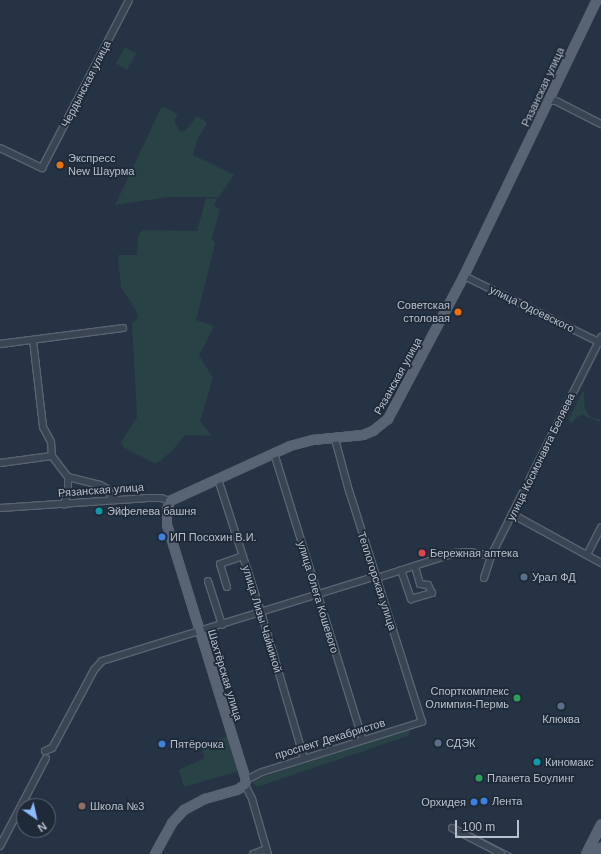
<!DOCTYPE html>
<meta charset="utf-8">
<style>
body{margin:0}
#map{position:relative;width:601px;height:854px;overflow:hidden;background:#263344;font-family:Helvetica,sans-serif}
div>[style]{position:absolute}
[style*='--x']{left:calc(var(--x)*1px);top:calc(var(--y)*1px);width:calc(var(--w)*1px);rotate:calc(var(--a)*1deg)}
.green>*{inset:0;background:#284245;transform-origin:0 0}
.roads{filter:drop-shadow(1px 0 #596371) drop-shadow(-1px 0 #596371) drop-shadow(0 1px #596371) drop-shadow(0 -1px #596371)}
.minor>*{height:6px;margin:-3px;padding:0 3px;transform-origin:3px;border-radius:3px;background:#3a4553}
.major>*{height:8px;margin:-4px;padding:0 4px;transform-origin:4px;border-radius:4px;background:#586473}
.tram>*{height:1px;margin:-0.5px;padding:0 0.5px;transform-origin:0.5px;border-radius:0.5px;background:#5c697a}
.dots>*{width:11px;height:11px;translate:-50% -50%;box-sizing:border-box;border:2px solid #1f2a39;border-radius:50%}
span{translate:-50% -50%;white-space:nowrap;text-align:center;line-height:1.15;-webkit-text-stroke:3.5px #1f2a39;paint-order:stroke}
.street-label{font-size:11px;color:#b8c0cd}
.poi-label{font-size:11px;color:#b8c0cd}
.left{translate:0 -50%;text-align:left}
.right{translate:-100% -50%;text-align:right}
.north{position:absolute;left:16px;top:798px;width:40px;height:40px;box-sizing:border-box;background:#1f2a39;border:1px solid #5c6674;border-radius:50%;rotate:146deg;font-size:11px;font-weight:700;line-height:16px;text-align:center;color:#b8c0cd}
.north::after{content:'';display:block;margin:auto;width:14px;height:18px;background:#8dbbfd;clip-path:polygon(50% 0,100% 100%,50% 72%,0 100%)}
.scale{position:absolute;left:455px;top:820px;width:64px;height:18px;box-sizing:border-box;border:2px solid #b8c0cd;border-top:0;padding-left:5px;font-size:12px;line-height:14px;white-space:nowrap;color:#b8c0cd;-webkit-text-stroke:3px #1f2a39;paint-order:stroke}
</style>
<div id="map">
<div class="green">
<div style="left:125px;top:47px;width:13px;height:19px;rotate:29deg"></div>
<div style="clip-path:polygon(162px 106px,178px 114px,174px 121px,181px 132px,186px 130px,197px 116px,207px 123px,197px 140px,193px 155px,234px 175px,219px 197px,169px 197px,115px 205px)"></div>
<div style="clip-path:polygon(206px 198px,217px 199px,214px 206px,220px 209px,212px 238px,215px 244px,196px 320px,212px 325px,213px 329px,199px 355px,213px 378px,200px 421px,212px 436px,185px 435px,173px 450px,156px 464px,123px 447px,121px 442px,137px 417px,132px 323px,138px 318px,137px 312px,121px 287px,118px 255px,137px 255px,138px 236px,140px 232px,143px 230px,197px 231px)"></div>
<div style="clip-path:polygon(582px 392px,584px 392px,585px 408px,588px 414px,592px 418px,600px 419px,600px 422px,582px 415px,577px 417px,572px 423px,568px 421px)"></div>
<div style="clip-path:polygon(409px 729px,410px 732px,408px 736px,257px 787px,253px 784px,253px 781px,294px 765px)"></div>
<div style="clip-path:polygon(229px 736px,239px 771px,184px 787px,179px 770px,204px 758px,201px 744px)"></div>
</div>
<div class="roads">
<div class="minor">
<div style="--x:549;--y:101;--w:7;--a:0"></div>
<div style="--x:556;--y:101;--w:51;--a:27.1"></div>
<div style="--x:0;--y:148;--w:47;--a:25.5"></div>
<div style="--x:42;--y:168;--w:189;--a:-62.6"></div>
<div style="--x:464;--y:276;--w:153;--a:26.1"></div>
<div style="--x:33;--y:340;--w:88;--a:83.4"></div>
<div style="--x:43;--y:427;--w:17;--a:62"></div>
<div style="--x:51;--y:442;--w:14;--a:86"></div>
<div style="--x:52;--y:456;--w:26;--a:53"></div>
<div style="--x:68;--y:477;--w:14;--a:90"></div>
<div style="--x:68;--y:491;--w:14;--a:107"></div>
<div style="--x:0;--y:344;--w:124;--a:-7.4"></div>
<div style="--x:274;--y:453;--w:300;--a:72.8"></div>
<div style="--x:0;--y:463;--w:52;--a:-7.7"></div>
<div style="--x:68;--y:477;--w:33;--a:14"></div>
<div style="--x:100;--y:485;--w:9;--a:27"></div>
<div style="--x:108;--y:489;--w:12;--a:66"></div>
<div style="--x:218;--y:479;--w:140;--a:72.1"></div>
<div style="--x:261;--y:612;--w:152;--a:73.6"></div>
<div style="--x:0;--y:508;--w:145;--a:-3.9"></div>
<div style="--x:145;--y:498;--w:16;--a:0"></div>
<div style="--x:161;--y:498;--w:9;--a:18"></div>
<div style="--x:512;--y:514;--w:102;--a:28.8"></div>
<div style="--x:587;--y:555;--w:31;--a:-63"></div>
<div style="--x:401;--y:570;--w:31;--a:71"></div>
<div style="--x:411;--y:599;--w:22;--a:-16"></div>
<div style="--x:432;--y:593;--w:9;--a:-117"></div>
<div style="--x:428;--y:585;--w:8;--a:-173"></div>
<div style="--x:420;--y:584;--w:19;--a:-106"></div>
<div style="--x:377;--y:578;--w:82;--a:-17.8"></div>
<div style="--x:455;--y:553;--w:15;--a:-4"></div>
<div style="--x:470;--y:552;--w:21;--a:11"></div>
<div style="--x:484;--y:578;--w:23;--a:-72"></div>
<div style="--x:491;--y:556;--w:245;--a:-63.3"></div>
<div style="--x:208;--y:581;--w:46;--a:72.3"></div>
<div style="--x:227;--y:587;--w:24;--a:-107"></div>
<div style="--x:220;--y:564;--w:24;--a:-19"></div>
<div style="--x:45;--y:751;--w:8;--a:-23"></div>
<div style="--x:52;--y:748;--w:6;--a:-59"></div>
<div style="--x:55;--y:743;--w:83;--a:-61.9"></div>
<div style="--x:94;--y:670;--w:12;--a:-48"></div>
<div style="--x:102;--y:661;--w:287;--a:-17.2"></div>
<div style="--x:246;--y:780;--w:18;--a:-27"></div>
<div style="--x:262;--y:772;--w:168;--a:-17.4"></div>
<div style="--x:422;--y:722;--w:242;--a:-107.5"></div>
<div style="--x:349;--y:491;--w:54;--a:-105.1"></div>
<div style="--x:245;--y:785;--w:16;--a:63"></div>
<div style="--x:252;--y:799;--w:57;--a:73.8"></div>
<div style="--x:452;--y:828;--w:56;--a:27.5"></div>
<div style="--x:0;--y:846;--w:99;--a:-62.4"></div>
<div style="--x:253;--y:854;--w:14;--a:-21"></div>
</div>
<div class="major">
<div style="--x:155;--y:854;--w:35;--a:-61"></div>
<div style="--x:172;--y:823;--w:18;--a:-47"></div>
<div style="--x:184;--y:810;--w:24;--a:-28"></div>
<div style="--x:205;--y:799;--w:33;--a:-16"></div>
<div style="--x:237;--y:790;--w:9;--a:-32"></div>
<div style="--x:245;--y:785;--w:5;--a:-79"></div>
<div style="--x:246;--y:780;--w:267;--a:-107.2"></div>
<div style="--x:167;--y:525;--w:15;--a:-90"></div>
<div style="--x:167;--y:510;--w:9;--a:-72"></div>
<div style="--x:170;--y:501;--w:132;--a:-24.6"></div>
<div style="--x:290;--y:446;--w:24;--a:-15"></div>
<div style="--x:313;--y:440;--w:50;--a:-5.7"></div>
<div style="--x:363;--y:435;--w:11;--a:-22"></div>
<div style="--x:373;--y:431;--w:19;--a:-39"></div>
<div style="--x:388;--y:419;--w:162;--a:-62"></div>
<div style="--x:464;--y:276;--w:306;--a:-64.3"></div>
<div style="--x:586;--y:854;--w:33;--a:-63"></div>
<div style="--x:598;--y:854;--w:7;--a:-63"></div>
</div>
</div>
<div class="tram">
<div style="--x:464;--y:829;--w:54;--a:27.5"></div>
<div style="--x:591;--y:854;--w:22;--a:-63"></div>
</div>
<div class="dots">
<div style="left:60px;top:165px;background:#e8710a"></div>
<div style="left:458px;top:312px;background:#e8710a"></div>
<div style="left:99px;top:511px;background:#0f9aa8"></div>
<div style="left:162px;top:537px;background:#3f7fe0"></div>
<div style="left:422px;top:553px;background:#e0444e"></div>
<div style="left:524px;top:577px;background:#5c6f8a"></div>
<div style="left:517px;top:698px;background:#2e9e5b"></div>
<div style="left:561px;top:706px;background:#5c6f8a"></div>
<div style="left:438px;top:743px;background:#5c6f8a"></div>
<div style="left:162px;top:744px;background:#3f7fe0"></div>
<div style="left:537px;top:762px;background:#0f9aa8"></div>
<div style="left:479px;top:778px;background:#2e9e5b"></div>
<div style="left:484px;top:801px;background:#3f7fe0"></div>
<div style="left:474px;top:802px;background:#3f7fe0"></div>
<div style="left:82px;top:806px;background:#8d6e63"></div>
</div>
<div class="street-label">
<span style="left:86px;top:84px;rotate:-63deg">Чердынская улица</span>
<span style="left:543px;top:87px;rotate:-65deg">Рязанская улица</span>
<span style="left:532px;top:309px;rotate:26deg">улица Одоевского</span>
<span style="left:398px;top:376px;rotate:-61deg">Рязанская улица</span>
<span style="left:541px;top:457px;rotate:-64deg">улица Космонавта Беляева</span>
<span style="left:101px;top:490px;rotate:-4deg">Рязанская улица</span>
<span style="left:377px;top:581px;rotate:72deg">Теплогорская улица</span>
<span style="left:318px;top:597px;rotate:73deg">улица Олега Кошевого</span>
<span style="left:262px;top:619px;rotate:73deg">улица Лизы Чайкиной</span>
<span style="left:225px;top:675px;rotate:73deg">Шахтёрская улица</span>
<span style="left:330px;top:739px;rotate:-17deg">проспект Декабристов</span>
</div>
<div class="poi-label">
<span class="left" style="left:68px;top:165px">Экспресс<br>New Шаурма</span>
<span class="right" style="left:450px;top:312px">Советская<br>столовая</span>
<span class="left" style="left:107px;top:511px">Эйфелева башня</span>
<span class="left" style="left:170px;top:537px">ИП Посохин В.И.</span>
<span class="left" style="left:430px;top:553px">Бережная аптека</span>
<span class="left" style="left:532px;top:577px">Урал ФД</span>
<span class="right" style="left:509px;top:698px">Спорткомплекс<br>Олимпия-Пермь</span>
<span style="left:561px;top:719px">Клюква</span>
<span class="left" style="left:446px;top:743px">СДЭК</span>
<span class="left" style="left:170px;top:744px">Пятёрочка</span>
<span class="left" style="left:545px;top:762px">Киномакс</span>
<span class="left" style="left:487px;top:778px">Планета Боулинг</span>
<span class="left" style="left:492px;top:801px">Лента</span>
<span class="right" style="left:466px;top:802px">Орхидея</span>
<span class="left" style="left:90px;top:806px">Школа №3</span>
</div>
<div class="north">N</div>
<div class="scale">100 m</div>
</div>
